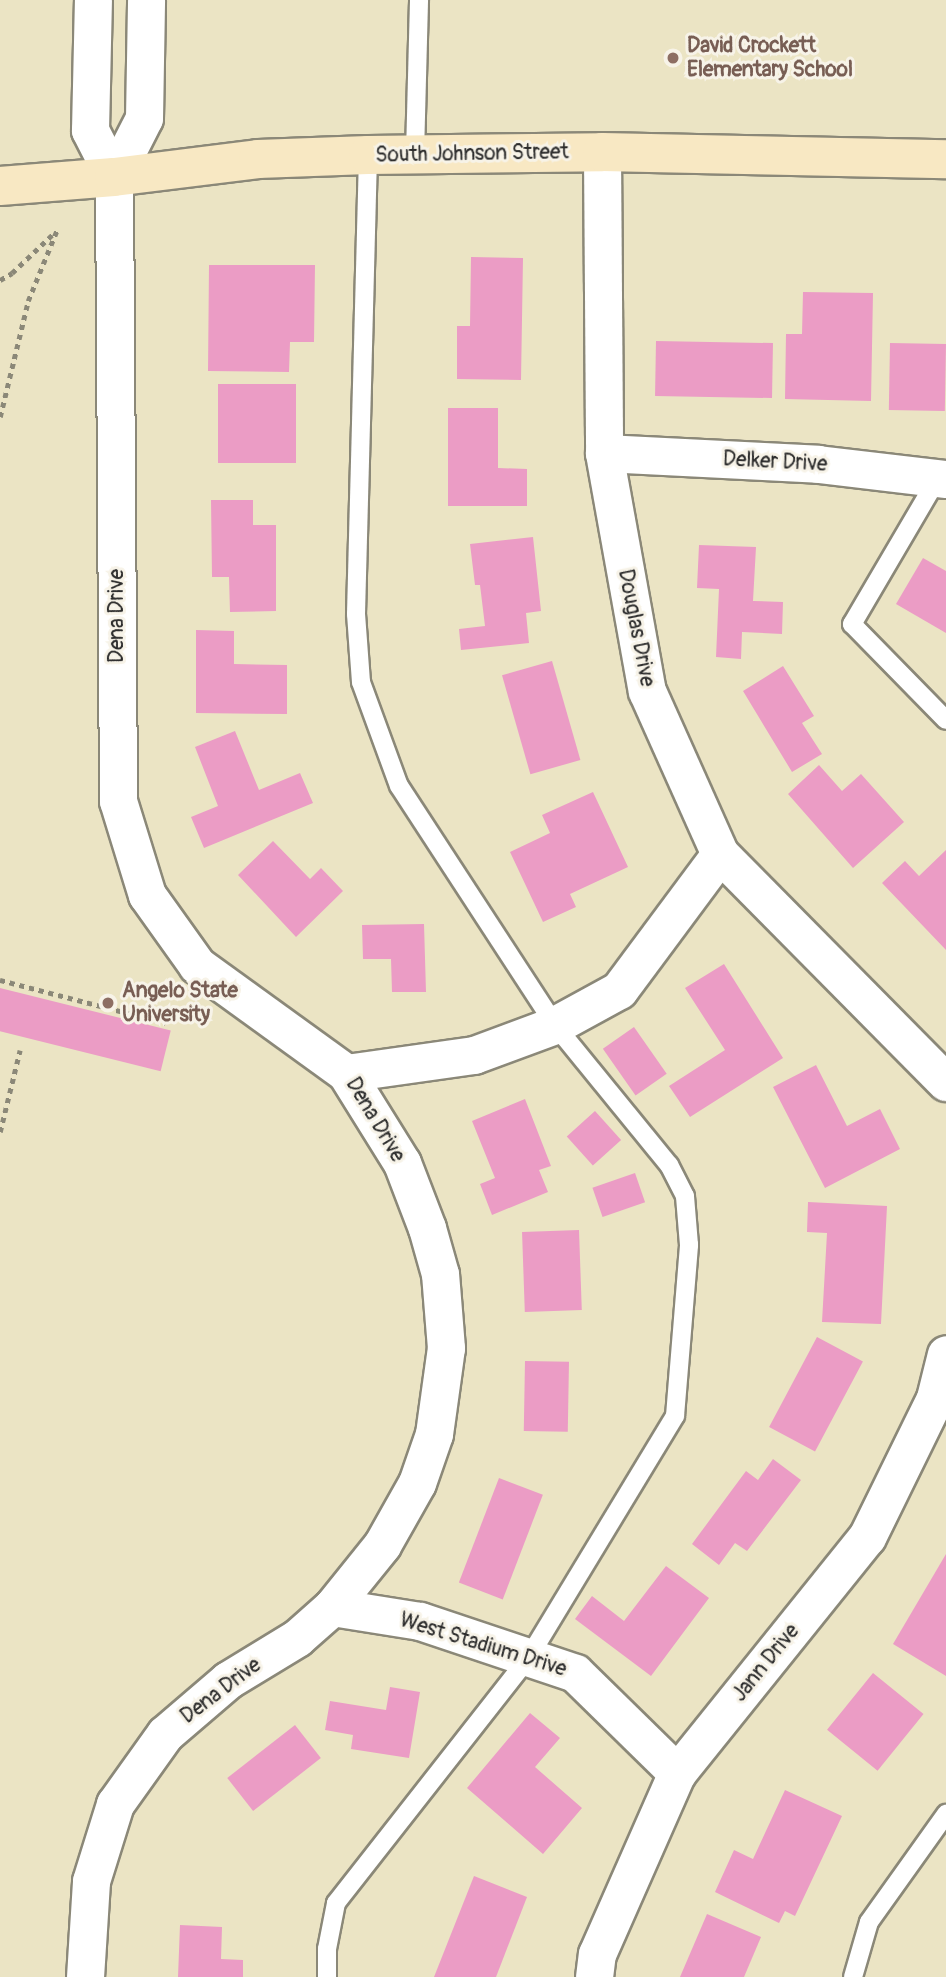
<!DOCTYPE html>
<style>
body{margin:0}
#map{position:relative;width:946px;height:1977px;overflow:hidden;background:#ebe4c4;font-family:Pangolin,sans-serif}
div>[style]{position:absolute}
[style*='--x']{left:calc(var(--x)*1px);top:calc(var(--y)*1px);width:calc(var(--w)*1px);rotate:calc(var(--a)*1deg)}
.building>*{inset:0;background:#eb9cc5;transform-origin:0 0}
.path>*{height:4.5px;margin-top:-2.25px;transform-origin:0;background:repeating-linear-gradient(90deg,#8b8878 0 5px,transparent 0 10px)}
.roads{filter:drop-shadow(2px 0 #8b8878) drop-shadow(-2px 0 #8b8878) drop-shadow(0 2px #8b8878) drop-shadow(0 -2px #8b8878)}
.service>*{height:18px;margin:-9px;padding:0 9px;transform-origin:9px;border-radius:9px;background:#fff}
.minor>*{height:37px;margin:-18.5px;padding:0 18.5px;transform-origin:18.5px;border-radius:18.5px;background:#fff}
.secondary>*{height:38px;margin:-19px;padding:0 19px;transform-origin:19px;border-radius:19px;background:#f8e8c3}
.dots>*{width:19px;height:19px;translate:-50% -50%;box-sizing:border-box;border:4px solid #f7f3e8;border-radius:50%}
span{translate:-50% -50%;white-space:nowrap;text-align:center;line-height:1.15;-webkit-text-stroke:6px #f7f3e8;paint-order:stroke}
.education-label{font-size:21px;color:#785e54;font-weight:700}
.left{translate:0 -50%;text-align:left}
.street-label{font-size:21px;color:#2b2b2b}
</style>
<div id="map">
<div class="building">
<div style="clip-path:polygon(471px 257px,523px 258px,521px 380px,457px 379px,457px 326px,470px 326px)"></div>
<div style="clip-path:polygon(209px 265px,315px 265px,314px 342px,290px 342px,289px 372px,208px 371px)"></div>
<div style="clip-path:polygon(803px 292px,873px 293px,871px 401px,785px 399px,786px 334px,802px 334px)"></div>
<div style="left:656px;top:341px;width:117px;height:55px;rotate:1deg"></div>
<div style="left:890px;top:343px;width:56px;height:67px;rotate:1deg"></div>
<div style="left:218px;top:384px;width:78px;height:79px"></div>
<div style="clip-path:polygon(448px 408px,498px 408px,498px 468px,527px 469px,527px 506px,448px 506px)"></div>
<div style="clip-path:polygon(211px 500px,253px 500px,253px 525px,276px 525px,276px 611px,230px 612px,229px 577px,212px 577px)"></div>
<div style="clip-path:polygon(533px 537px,541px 611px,526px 613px,529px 643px,461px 650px,459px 629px,485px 626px,480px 585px,475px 585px,470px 544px)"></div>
<div style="clip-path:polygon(699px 545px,756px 547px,753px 601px,783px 602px,782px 634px,742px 632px,741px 659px,716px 657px,719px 589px,697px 588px)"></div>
<div style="clip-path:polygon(923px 558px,946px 571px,946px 633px,896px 604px)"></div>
<div style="clip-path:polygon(196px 630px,234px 631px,234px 664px,287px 665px,287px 714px,196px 713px)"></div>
<div style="left:552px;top:661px;width:103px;height:52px;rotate:74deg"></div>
<div style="clip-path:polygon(783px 666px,814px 716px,802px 723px,822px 754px,792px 772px,743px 691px)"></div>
<div style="clip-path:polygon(235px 731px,259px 790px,300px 773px,313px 803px,204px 848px,191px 817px,218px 806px,195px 747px)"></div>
<div style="clip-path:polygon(819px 765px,842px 791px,861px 774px,904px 822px,853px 868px,788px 794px)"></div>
<div style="clip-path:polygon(593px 792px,628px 867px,570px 894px,576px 907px,543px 922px,510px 852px,550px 833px,542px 815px)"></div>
<div style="clip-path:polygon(273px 841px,310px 879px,321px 868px,343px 891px,296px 937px,238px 875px)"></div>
<div style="clip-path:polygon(946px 850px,946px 950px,882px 883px,905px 861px,919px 876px)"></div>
<div style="clip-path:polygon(424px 924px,426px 992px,392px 992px,391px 959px,363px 959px,362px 925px)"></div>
<div style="clip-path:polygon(724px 964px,783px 1058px,690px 1117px,669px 1086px,725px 1050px,685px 988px)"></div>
<div style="left:0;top:988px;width:176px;height:42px;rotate:14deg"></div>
<div style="left:634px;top:1027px;width:57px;height:38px;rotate:55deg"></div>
<div style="clip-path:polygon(816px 1065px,847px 1126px,880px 1109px,900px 1149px,825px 1188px,773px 1087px)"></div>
<div style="clip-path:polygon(525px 1099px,551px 1166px,539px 1170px,548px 1192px,492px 1215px,480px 1184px,495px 1178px,472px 1121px)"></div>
<div style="left:595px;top:1111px;width:39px;height:38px;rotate:48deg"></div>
<div style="left:635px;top:1173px;width:31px;height:45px;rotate:71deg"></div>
<div style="clip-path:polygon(808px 1202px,887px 1206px,881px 1324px,822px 1322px,827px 1233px,807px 1232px)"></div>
<div style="left:579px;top:1230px;width:80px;height:57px;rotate:88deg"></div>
<div style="left:817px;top:1337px;width:52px;height:102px;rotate:28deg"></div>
<div style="left:525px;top:1361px;width:44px;height:70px;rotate:1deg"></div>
<div style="clip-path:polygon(773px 1459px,801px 1480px,747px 1551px,735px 1543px,719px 1565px,692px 1544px,746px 1471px,758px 1480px)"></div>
<div style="left:499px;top:1478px;width:47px;height:112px;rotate:21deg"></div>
<div style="clip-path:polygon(946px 1554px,946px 1676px,893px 1644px)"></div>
<div style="clip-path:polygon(666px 1566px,709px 1598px,651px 1676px,575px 1619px,592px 1596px,624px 1621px)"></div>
<div style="left:873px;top:1673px;width:65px;height:73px;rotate:39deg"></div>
<div style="clip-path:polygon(390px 1687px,420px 1692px,409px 1758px,351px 1749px,353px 1735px,325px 1730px,330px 1701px,386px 1710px)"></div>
<div style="clip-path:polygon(530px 1713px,560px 1738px,535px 1767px,582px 1808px,543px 1854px,467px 1788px)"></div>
<div style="left:295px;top:1725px;width:42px;height:86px;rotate:52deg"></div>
<div style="clip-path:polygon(785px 1790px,842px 1816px,795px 1916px,785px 1911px,779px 1923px,715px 1892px,734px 1850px,753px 1859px)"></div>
<div style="clip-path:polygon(474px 1876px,527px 1897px,496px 1977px,434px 1977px)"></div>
<div style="clip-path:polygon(707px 1914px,761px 1937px,744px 1977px,680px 1977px)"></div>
<div style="clip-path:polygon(180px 1925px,222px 1927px,221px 1959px,243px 1960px,243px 1977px,178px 1977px)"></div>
</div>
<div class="path">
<div style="--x:0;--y:280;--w:14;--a:-30"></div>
<div style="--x:12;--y:273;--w:59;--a:-43.6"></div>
<div style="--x:0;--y:417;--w:119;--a:-76.4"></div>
<div style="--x:28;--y:301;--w:77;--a:-67.8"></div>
<div style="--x:0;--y:980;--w:171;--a:14.5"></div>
<div style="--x:0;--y:1132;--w:84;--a:-76.3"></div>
</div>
<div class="roads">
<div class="service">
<div style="--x:415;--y:154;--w:154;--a:-88.5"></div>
<div style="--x:939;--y:476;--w:172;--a:120.4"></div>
<div style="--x:852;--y:624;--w:134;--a:45.6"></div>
<div style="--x:327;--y:1977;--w:28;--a:-90"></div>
<div style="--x:327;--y:1949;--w:47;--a:-78.9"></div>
<div style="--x:336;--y:1903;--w:313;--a:-51.9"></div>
<div style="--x:529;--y:1657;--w:282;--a:-58.8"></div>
<div style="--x:675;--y:1416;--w:172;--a:-85.3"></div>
<div style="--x:689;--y:1245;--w:49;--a:-94.7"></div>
<div style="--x:685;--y:1196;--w:35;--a:-117"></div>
<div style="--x:669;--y:1165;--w:181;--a:-129.2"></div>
<div style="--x:555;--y:1025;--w:285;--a:-123.1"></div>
<div style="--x:399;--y:786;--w:111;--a:-110.1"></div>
<div style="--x:361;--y:682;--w:68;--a:-94.2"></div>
<div style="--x:356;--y:614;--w:459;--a:-88.5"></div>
<div style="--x:853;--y:1977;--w:57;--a:-73.8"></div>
<div style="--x:869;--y:1922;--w:133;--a:-54.5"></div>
</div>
<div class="minor">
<div style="--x:602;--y:152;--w:301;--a:89.6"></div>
<div style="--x:604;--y:453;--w:242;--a:79.8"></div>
<div style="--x:647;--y:691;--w:179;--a:65.9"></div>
<div style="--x:720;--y:854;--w:321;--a:45.3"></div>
<div style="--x:114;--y:177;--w:66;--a:-63"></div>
<div style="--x:144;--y:118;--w:118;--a:-89"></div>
<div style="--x:604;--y:453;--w:214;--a:2.9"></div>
<div style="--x:818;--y:464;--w:129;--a:6.7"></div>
<div style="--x:346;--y:1073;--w:129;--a:-8"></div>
<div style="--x:474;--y:1055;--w:86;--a:-20.3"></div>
<div style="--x:555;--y:1025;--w:73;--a:-28.7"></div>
<div style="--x:619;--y:990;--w:169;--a:-53.4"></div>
<div style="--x:332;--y:1607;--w:89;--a:9"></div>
<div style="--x:420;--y:1621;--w:163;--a:18.5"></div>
<div style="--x:575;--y:1673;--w:143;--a:44.4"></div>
<div style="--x:85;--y:1977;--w:96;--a:-86.4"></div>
<div style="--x:91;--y:1881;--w:81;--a:-72.7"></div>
<div style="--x:115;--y:1804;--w:86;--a:-54.5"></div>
<div style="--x:165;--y:1734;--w:83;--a:-40.6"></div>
<div style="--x:228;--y:1680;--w:81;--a:-31.3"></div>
<div style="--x:297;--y:1638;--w:47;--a:-41.5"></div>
<div style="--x:332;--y:1607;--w:80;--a:-51.1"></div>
<div style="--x:382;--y:1545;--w:71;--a:-60.6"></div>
<div style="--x:417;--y:1483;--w:52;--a:-70.9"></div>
<div style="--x:434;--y:1434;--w:87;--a:-82.1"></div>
<div style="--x:446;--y:1348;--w:74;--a:-94.6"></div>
<div style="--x:440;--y:1274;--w:48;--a:-105.8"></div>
<div style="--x:427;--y:1228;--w:70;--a:-111"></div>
<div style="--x:402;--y:1163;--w:106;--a:-121.9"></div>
<div style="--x:346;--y:1073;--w:184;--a:-144.1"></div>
<div style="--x:197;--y:965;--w:86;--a:-125.5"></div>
<div style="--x:147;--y:895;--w:98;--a:-107.1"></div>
<div style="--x:118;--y:801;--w:624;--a:-90.37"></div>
<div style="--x:114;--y:177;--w:53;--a:-117.1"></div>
<div style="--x:90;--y:130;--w:130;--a:-88.7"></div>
<div style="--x:594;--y:1977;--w:23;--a:-83"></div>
<div style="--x:597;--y:1954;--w:198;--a:-66.2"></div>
<div style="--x:677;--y:1773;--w:303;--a:-51.2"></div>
<div style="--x:867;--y:1537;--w:155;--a:-63.9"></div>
<div style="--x:935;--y:1398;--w:45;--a:-76"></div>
</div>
<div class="secondary">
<div style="--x:0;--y:186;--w:114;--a:-4.5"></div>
<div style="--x:114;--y:177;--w:145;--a:-7.1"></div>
<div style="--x:258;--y:159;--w:110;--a:-2.1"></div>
<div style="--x:368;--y:155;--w:234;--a:-0.7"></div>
<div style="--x:602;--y:152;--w:344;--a:1.2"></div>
</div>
</div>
<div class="dots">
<div style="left:673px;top:58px;background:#8d6e63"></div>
<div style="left:108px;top:1003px;background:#8d6e63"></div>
</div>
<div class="education-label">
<span class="left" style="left:687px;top:58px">David Crockett<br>Elementary School</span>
<span class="left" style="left:122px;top:1003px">Angelo State<br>University</span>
</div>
<div class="street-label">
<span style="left:472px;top:154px;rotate:-1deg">South Johnson Street</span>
<span style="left:775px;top:462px;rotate:3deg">Delker Drive</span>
<span style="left:117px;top:616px;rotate:-90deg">Dena Drive</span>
<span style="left:636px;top:628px;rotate:79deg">Douglas Drive</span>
<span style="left:375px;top:1120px;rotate:59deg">Dena Drive</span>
<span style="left:483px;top:1645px;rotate:17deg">West Stadium Drive</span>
<span style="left:766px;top:1663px;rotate:-51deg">Jann Drive</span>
<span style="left:221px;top:1691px;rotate:-37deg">Dena Drive</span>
</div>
</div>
